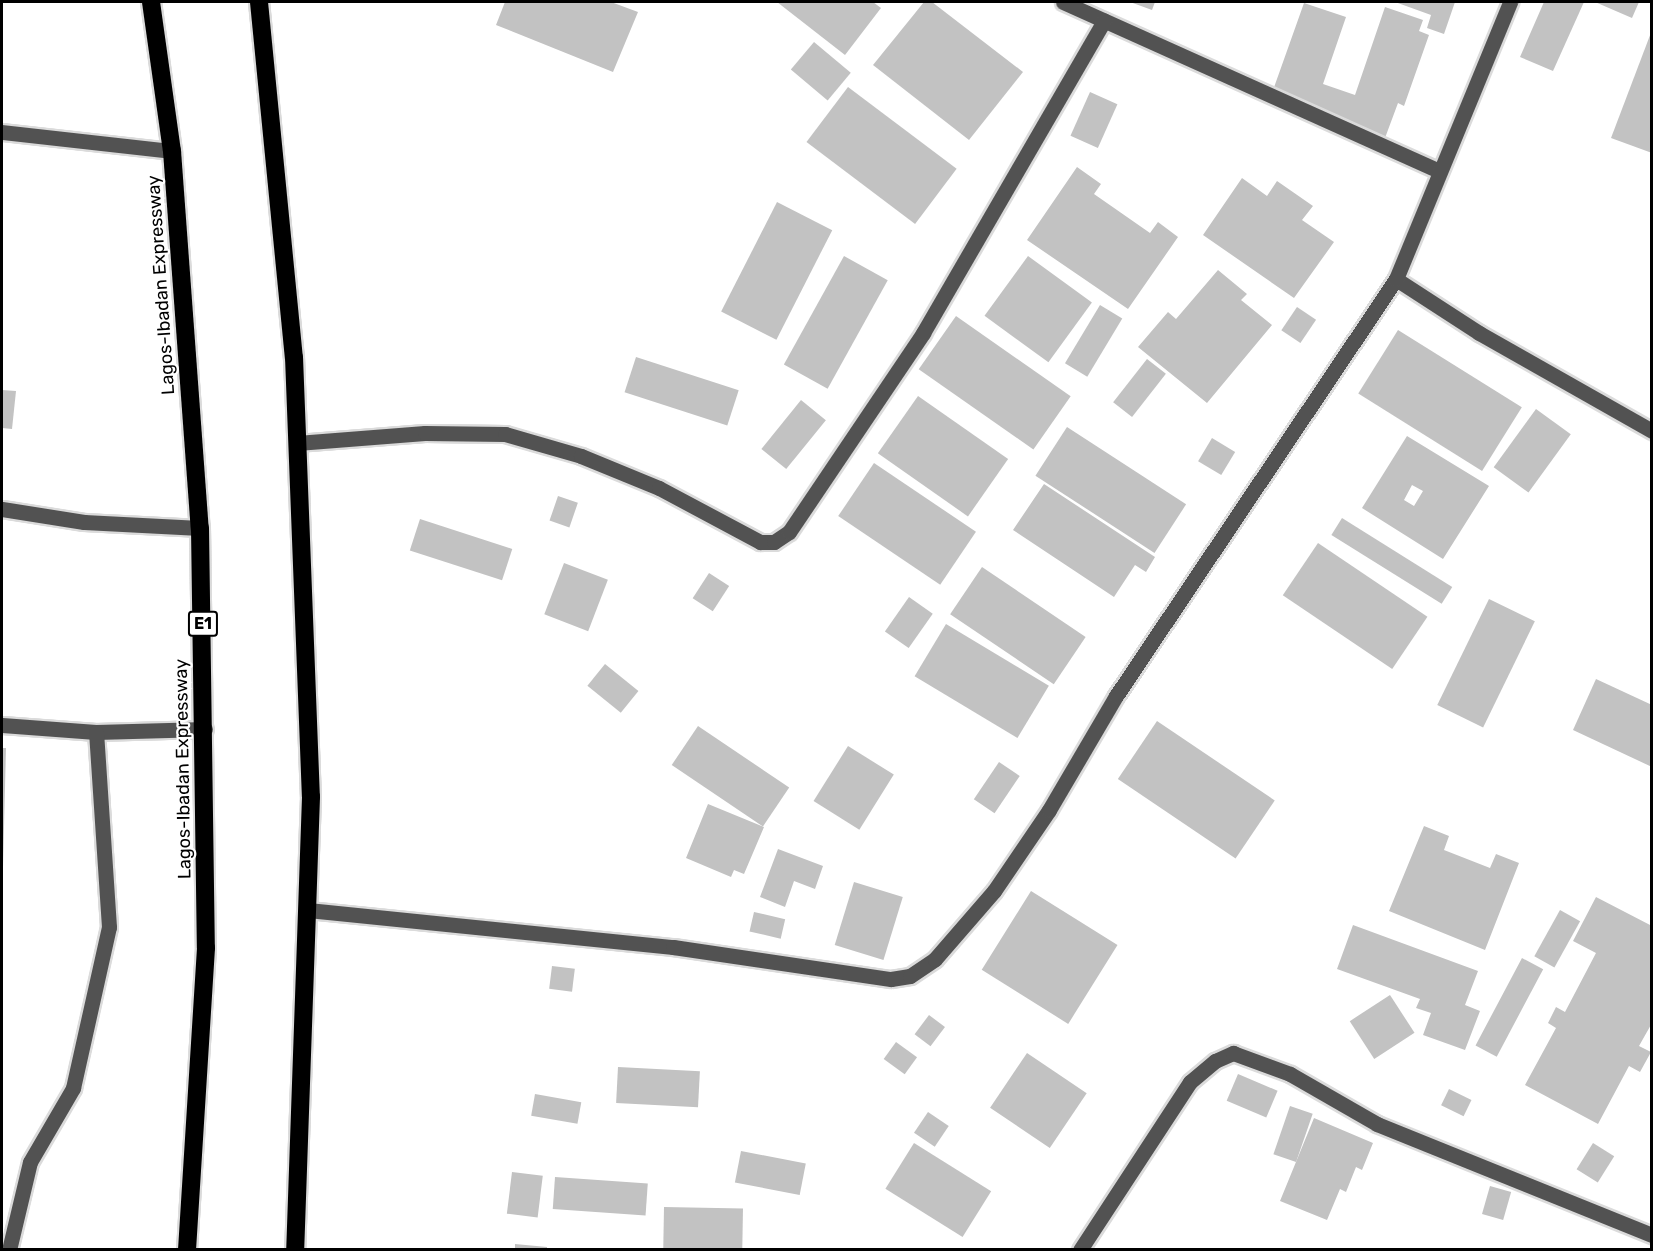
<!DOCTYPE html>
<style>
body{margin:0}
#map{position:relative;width:1653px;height:1251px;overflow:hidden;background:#fff;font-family:Rubik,sans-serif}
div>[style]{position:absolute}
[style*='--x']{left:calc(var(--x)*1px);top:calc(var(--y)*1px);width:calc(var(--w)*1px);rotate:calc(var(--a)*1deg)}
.building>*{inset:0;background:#c2c2c2;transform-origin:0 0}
.roads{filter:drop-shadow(2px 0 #dbdbdb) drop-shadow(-2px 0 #dbdbdb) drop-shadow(0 2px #dbdbdb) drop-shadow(0 -2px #dbdbdb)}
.minor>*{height:15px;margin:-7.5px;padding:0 7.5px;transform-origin:7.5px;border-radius:7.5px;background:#525252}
.highway>*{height:18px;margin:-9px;padding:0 9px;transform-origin:9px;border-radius:9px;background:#000}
span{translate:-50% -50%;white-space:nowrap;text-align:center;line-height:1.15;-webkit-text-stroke:4.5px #fff;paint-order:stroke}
.shield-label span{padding:2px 4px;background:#fff;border:2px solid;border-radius:4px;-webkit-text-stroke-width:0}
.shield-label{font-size:16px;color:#000;font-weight:700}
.street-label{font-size:18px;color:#000}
.frame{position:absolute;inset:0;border:3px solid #000;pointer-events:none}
</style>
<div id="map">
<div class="building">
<div style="clip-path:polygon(505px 2px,611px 2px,638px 12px,613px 72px,496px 25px)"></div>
<div style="clip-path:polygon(777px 2px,873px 2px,881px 8px,845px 55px)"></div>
<div style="clip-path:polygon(924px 2px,932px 2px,1023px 72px,969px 140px,873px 65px)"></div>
<div style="clip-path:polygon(1130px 2px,1155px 2px,1152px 10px)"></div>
<div style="clip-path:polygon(1395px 2px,1455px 2px,1444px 34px,1427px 28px,1431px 15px)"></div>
<div style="clip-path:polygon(1544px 2px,1584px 2px,1553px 71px,1520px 57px)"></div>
<div style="clip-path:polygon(1595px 2px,1639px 2px,1632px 18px)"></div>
<div style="clip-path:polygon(1304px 3px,1346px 17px,1323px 84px,1355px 95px,1385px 7px,1423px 20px,1419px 31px,1429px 35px,1404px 106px,1398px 103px,1385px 138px,1308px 111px,1272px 93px)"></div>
<div style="clip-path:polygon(1652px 30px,1652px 153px,1611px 138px)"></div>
<div style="left:814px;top:42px;width:48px;height:36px;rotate:40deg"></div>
<div style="left:848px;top:87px;width:136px;height:69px;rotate:37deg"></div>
<div style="left:1090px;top:92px;width:30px;height:48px;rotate:24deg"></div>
<div style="clip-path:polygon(1077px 167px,1101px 184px,1094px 194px,1150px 233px,1158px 222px,1178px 237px,1128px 309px,1027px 240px)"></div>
<div style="clip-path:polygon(1242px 178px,1267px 196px,1277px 181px,1313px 206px,1302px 220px,1334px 242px,1294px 298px,1203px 235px)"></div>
<div style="left:777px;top:202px;width:62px;height:123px;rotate:27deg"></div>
<div style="left:844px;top:256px;width:50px;height:124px;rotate:29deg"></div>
<div style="left:1028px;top:256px;width:79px;height:74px;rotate:36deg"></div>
<div style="clip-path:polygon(1218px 270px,1247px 294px,1241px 300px,1272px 325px,1207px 403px,1138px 347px,1168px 312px,1176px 319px)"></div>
<div style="left:1100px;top:305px;width:26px;height:68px;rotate:31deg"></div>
<div style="left:1297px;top:307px;width:23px;height:28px;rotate:34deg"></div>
<div style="left:956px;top:316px;width:140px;height:65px;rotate:35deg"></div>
<div style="left:1398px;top:330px;width:146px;height:75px;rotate:32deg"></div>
<div style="left:636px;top:357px;width:108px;height:37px;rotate:18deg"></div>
<div style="left:1147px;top:359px;width:24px;height:55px;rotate:38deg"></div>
<div style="clip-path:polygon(2px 390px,16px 391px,12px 429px,2px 428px)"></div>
<div style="left:918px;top:396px;width:110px;height:70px;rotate:35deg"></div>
<div style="left:801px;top:400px;width:32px;height:63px;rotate:39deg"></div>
<div style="left:1536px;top:409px;width:43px;height:72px;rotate:36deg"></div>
<div style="left:1067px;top:427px;width:142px;height:58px;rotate:33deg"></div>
<div style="clip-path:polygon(evenodd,1407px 436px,1489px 486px,1443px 559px,1362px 508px,1407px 436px,1412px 485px,1423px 491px,1414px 506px,1404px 500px,1412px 485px)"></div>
<div style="left:1212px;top:438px;width:27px;height:27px;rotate:31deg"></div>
<div style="left:874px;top:463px;width:123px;height:64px;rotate:34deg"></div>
<div style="clip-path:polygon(1044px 484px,1155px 557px,1146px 572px,1135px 565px,1114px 597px,1013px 530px)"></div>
<div style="left:558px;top:496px;width:21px;height:26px;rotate:19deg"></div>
<div style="left:1342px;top:518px;width:130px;height:20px;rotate:32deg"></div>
<div style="left:420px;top:519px;width:97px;height:33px;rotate:18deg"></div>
<div style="left:1318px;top:543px;width:132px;height:63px;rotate:34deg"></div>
<div style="left:564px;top:563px;width:47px;height:55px;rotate:21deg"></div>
<div style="left:982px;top:567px;width:125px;height:57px;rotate:34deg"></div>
<div style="left:709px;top:573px;width:24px;height:30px;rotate:33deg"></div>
<div style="left:909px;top:597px;width:29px;height:42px;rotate:35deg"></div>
<div style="left:1489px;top:599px;width:51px;height:118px;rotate:26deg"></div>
<div style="left:946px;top:624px;width:120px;height:61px;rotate:31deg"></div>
<div style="left:605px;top:664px;width:43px;height:28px;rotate:39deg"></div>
<div style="clip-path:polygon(1596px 679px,1652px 705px,1652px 767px,1573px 730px)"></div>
<div style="left:1157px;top:721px;width:142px;height:70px;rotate:34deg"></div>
<div style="left:698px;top:726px;width:110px;height:47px;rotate:34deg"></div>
<div style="left:848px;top:746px;width:54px;height:65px;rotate:32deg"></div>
<div style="clip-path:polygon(2px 748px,6px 748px,3px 867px,2px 867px)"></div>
<div style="left:999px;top:762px;width:25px;height:45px;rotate:34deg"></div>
<div style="clip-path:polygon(708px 804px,764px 827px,744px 874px,734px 870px,731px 877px,686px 858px)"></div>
<div style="clip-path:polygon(1424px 826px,1449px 836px,1444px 850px,1490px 868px,1496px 854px,1519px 863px,1485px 950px,1389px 911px)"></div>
<div style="clip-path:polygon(778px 849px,823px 866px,815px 889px,794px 881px,785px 907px,760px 897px)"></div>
<div style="left:854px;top:882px;width:51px;height:66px;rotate:17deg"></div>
<div style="left:1031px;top:891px;width:102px;height:93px;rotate:32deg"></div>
<div style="clip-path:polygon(1596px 897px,1652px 926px,1652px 1023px,1639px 1046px,1651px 1052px,1640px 1072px,1629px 1066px,1598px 1124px,1525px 1085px,1556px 1028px,1548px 1023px,1556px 1007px,1565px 1012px,1596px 953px,1573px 941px)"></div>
<div style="left:1560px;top:910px;width:23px;height:53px;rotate:29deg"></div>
<div style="left:754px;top:912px;width:32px;height:20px;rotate:13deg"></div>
<div style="clip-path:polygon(1353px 925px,1478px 971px,1465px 1005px,1480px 1011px,1465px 1050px,1423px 1035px,1431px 1013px,1416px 1008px,1420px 999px,1337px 969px)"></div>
<div style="left:1522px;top:958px;width:24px;height:99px;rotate:28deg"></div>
<div style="left:552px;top:966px;width:23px;height:23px;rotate:7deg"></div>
<div style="left:1390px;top:995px;width:45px;height:48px;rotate:57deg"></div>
<div style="left:929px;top:1015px;width:20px;height:24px;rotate:37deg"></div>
<div style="left:896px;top:1042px;width:26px;height:21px;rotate:36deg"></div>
<div style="left:1027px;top:1053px;width:72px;height:66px;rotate:34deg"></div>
<div style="left:618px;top:1067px;width:82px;height:36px;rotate:3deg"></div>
<div style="left:1238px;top:1074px;width:43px;height:29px;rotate:23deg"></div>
<div style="left:1449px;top:1089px;width:25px;height:18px;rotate:26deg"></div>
<div style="left:535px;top:1094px;width:47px;height:22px;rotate:10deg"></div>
<div style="left:1290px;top:1106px;width:24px;height:51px;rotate:19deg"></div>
<div style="left:928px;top:1112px;width:25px;height:25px;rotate:34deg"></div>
<div style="clip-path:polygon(1314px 1118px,1373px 1143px,1362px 1170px,1356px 1167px,1346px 1192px,1340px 1189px,1327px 1220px,1280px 1201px)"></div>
<div style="left:914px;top:1143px;width:91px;height:54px;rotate:32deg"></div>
<div style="left:1593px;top:1143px;width:25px;height:31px;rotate:32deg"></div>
<div style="left:741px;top:1151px;width:66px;height:32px;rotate:11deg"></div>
<div style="left:512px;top:1172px;width:31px;height:42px;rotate:7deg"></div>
<div style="left:555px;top:1177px;width:93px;height:32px;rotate:4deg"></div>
<div style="left:1490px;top:1186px;width:22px;height:29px;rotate:16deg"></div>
<div style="left:664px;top:1207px;width:79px;height:43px;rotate:1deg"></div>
<div style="clip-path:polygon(515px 1244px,547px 1247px,547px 1250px,515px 1250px)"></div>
</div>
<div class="roads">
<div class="minor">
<div style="--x:1063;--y:2;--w:412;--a:24.2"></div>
<div style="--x:2;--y:132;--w:171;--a:6.4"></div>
<div style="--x:1396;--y:279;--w:99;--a:33"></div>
<div style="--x:1479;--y:333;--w:199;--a:29.5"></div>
<div style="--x:297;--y:443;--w:128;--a:-4.5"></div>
<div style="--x:425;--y:433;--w:80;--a:0.7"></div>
<div style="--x:505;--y:434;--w:79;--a:16.1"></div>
<div style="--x:581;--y:456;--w:84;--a:22.3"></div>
<div style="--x:659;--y:488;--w:115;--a:28.1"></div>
<div style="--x:760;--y:542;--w:14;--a:0"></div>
<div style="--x:774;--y:542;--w:18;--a:-34"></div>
<div style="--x:789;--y:532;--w:240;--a:-56"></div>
<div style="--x:923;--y:333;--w:361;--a:-59.9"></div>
<div style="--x:2;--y:509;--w:83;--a:9"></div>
<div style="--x:84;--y:522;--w:116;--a:3"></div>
<div style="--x:2;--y:725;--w:94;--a:4.3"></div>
<div style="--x:96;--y:732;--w:109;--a:-1.6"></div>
<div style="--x:308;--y:910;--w:367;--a:5.8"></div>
<div style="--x:673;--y:947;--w:220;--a:8.4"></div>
<div style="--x:891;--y:979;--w:19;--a:-9"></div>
<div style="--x:910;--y:976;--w:30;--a:-34"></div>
<div style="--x:935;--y:959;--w:90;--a:-49.1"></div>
<div style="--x:994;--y:891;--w:98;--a:-55.8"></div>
<div style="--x:1049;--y:810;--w:132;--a:-59.6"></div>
<div style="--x:1116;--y:696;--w:502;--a:-56.12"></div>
<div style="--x:1396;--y:279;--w:300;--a:-67.6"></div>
<div style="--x:9;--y:1250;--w:90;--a:-76.6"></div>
<div style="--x:30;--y:1162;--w:86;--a:-59.8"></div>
<div style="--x:73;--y:1088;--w:165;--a:-77.4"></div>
<div style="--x:109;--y:927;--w:195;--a:-93.8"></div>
<div style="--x:1080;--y:1250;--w:201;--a:-56.8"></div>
<div style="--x:1190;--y:1082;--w:33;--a:-40"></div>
<div style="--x:1215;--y:1061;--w:20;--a:-24"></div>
<div style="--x:1233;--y:1053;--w:61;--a:20.2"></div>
<div style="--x:1290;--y:1074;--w:100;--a:29.9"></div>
<div style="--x:1377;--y:1124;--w:297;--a:22"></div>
</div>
<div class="highway">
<div style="--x:151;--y:2;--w:150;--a:82"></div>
<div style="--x:172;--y:151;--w:378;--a:85.8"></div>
<div style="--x:200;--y:528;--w:420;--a:89.2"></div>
<div style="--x:206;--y:948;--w:303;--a:93.6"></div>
<div style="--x:259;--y:2;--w:357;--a:84.4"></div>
<div style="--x:294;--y:357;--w:440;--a:87.8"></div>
<div style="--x:311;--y:797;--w:453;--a:92"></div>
</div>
</div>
<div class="shield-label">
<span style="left:203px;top:624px">E1</span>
</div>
<div class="street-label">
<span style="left:161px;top:285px;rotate:-94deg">Lagos-Ibadan Expressway</span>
<span style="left:183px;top:769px;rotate:-91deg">Lagos-Ibadan Expressway</span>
</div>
<div class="frame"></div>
</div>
